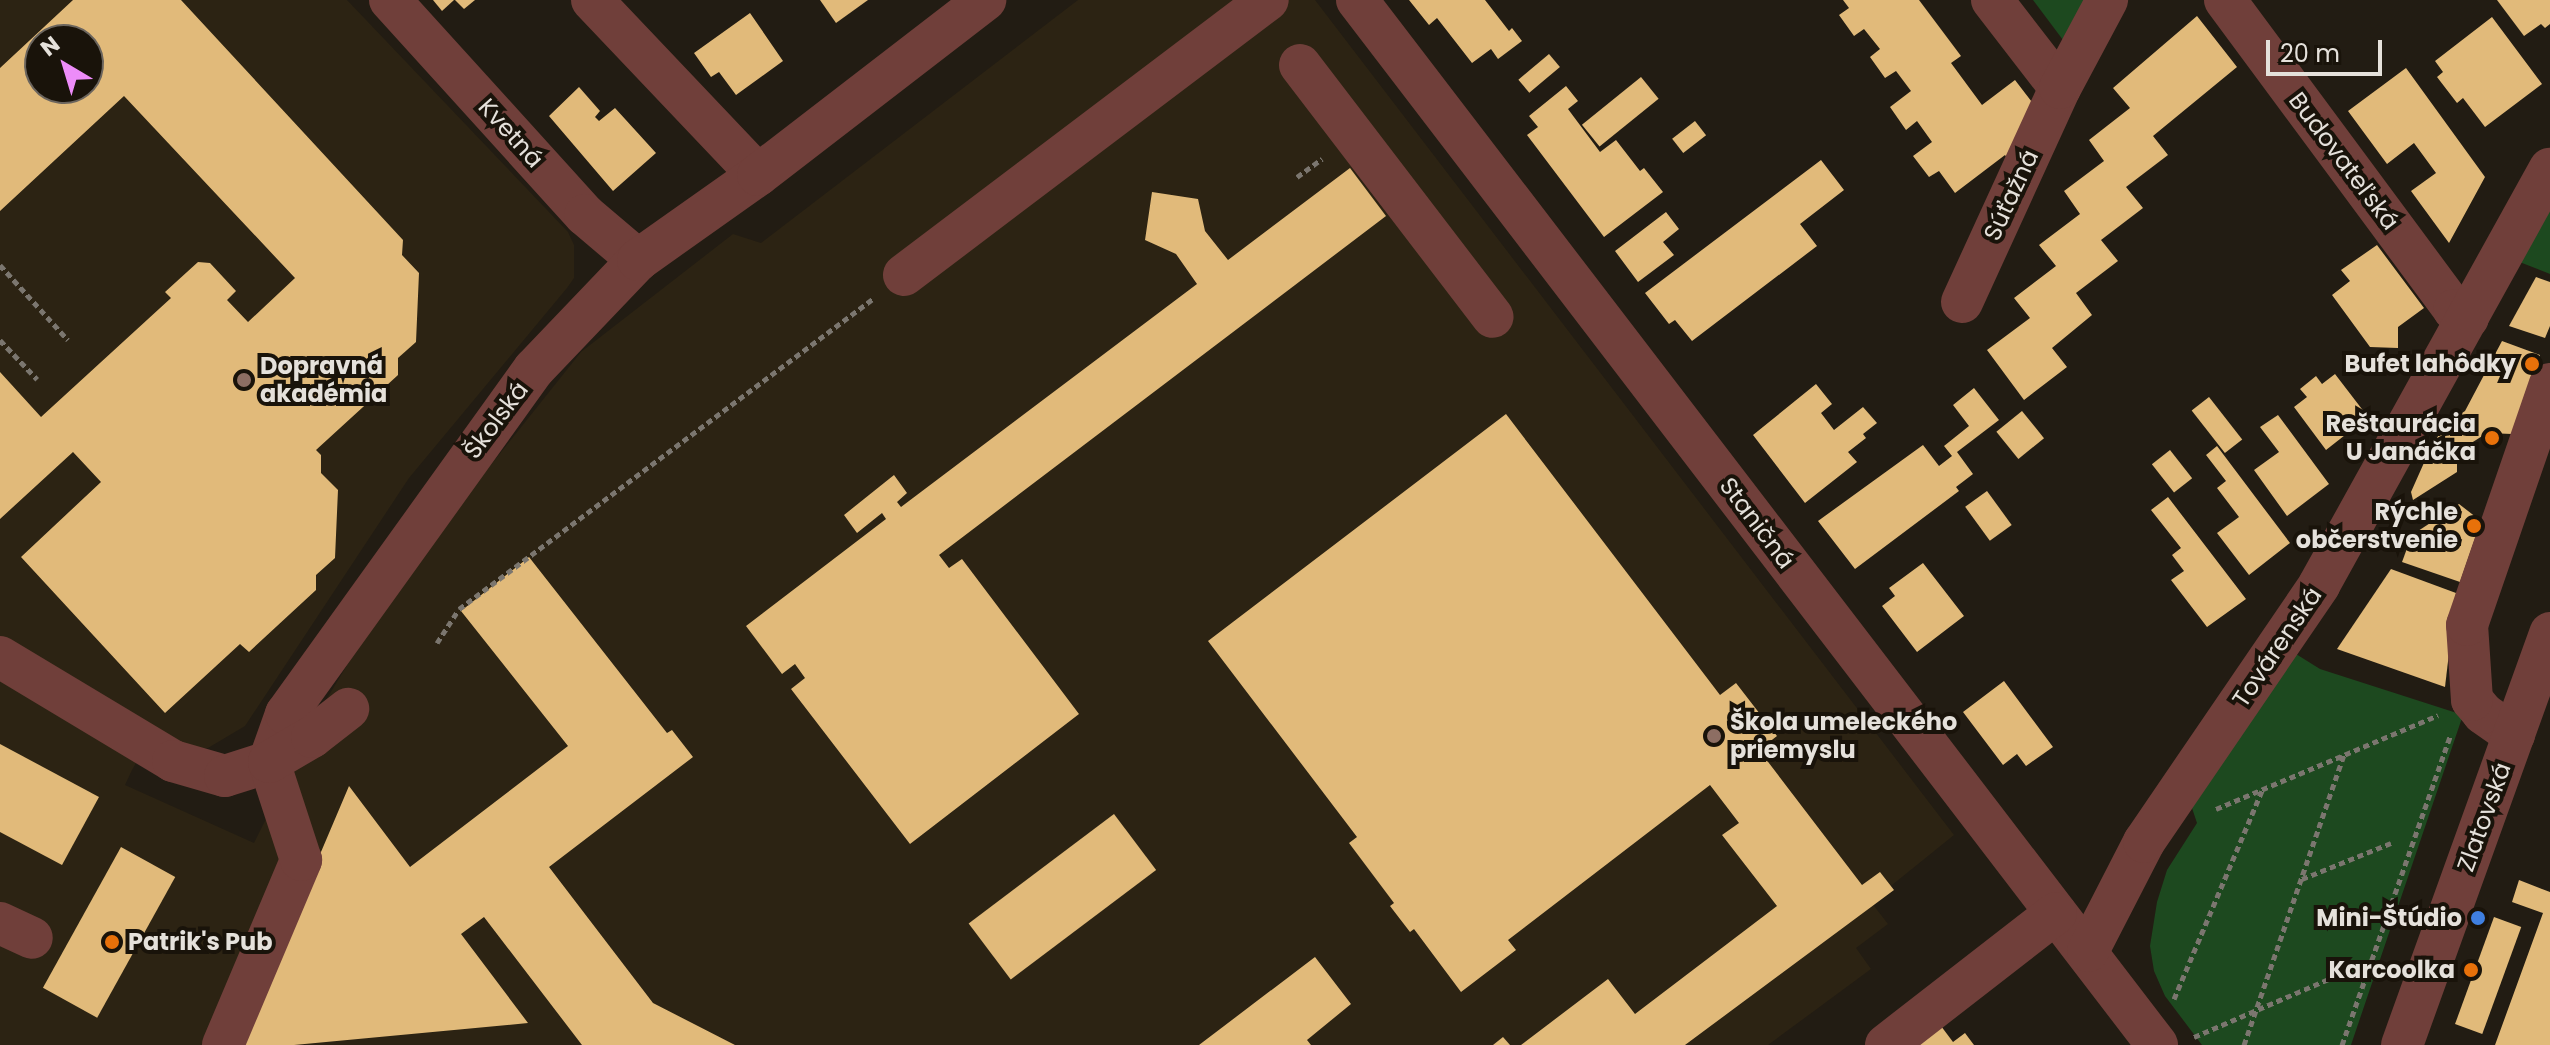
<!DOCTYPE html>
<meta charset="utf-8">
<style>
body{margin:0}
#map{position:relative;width:2550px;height:1045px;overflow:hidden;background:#221c13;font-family:Poppins,sans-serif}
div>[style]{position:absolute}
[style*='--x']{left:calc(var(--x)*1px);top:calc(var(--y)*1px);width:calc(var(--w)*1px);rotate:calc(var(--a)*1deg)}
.built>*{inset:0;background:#2c2313}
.green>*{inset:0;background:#1d491f}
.building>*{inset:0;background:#e1ba7a;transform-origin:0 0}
.path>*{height:5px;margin-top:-2.5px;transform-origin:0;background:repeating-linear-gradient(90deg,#7b766f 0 6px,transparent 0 10px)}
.minor>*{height:42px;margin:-21px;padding:0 21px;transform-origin:21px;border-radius:21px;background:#703f3a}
.dots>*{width:22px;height:22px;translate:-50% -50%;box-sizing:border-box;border:4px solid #19130a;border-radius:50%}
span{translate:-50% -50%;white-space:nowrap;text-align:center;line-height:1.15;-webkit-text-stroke:8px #19130a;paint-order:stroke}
.street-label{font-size:24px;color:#e5e1db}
.poi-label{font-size:24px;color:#e5e1db;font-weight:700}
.right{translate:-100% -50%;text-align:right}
.left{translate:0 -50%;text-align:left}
.north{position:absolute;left:24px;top:24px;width:80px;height:80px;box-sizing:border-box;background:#19130a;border:2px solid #6b655e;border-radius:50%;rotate:322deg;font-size:22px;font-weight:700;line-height:32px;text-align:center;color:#e5e1db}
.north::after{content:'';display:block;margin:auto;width:28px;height:36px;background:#ed8cf9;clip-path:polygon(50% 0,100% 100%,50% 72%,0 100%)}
.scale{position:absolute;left:2266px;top:40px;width:116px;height:36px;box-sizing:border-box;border:4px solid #e5e1db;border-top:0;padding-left:10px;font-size:24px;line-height:28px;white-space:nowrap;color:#e5e1db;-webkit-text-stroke:6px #19130a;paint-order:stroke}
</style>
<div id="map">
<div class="built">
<div style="clip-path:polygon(evenodd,0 0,347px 0,568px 232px,574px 245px,574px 278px,567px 288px,409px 478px,245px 726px,208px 748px,199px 749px,154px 732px,132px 770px,125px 785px,254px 843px,320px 710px,358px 647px,446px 521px,581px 352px,733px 234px,761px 243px,1078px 0,1315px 0,1954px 835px,1871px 902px,1888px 924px,1856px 948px,1871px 969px,1768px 1045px,0 1045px,0 0,40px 40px,88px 40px,88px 88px,40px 88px,40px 40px)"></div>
</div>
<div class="green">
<div style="clip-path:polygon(2033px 0,2084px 0,2063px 40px)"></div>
<div style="clip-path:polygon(2550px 197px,2550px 274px,2517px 261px)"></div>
<div style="clip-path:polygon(2296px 654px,2320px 669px,2463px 715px,2351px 1045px,2202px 1045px,2165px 996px,2154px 971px,2150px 946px,2157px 902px,2167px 870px,2197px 823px,2192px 808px)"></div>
</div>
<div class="building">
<div style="clip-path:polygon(evenodd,73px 0,181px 0,403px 240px,402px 255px,419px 273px,416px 342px,398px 358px,398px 375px,316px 450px,321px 455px,321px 473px,338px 490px,335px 558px,316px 575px,316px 590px,249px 652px,240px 644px,165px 713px,21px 557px,101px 482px,73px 452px,0 519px,0 372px,41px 417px,171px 298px,165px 292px,198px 262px,210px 263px,236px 291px,227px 300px,248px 322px,295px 278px,124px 96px,0 211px,0 68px,73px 0,40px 40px,88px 40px,88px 88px,40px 88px,40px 40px)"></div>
<div style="clip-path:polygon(433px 0,454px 0,442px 11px)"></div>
<div style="clip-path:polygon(455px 0,475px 0,464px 9px)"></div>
<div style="clip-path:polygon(820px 0,868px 0,836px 23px)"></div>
<div style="clip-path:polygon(1409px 0,1485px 0,1509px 31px,1512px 28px,1522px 41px,1498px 59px,1491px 49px,1472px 63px,1437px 18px,1429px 25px)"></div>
<div style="clip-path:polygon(1843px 0,1919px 0,1961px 56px,1951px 63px,1982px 105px,2015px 80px,2035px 106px,2010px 162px,2005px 155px,1955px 193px,1939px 171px,1929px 177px,1913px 156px,1932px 142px,1917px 121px,1906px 130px,1890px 107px,1911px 91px,1896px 71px,1885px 78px,1870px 57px,1880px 49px,1864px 29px,1854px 36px,1839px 15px,1849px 8px)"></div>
<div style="clip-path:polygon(2497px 0,2550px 0,2550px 24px,2545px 28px,2541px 24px,2524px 36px)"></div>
<div style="clip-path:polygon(750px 13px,783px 61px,736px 95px,719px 72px,711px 77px,694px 53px)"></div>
<div style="clip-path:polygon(2197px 16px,2237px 67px,2153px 136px,2168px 155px,2126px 187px,2143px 208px,2101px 240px,2118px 261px,2076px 293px,2092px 315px,2052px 348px,2067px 367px,2024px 400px,1987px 350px,2030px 318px,2014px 298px,2056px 266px,2039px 245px,2080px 214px,2064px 191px,2104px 161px,2089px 140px,2130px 108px,2113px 88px)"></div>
<div style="clip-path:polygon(2492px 17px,2542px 84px,2485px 127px,2463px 98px,2457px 103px,2437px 77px,2443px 72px,2435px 61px)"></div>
<div style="left:1549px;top:54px;width:17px;height:40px;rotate:50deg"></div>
<div style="clip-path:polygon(2406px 68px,2485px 177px,2449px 243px,2411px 191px,2436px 173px,2414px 143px,2387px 164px,2348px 111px)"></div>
<div style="left:1641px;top:77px;width:28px;height:76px;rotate:51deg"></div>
<div style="clip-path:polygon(1566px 86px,1578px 101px,1568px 109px,1600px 152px,1616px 140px,1640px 171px,1644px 168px,1663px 192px,1604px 237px,1527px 135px,1538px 127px,1529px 116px)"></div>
<div style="clip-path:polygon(579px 87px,600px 111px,595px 117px,599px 121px,615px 108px,656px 153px,613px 191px,549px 116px)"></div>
<div style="left:1695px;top:121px;width:18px;height:29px;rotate:52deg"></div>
<div style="clip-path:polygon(1821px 160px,1844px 190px,1800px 224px,1817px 246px,1692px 341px,1675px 320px,1669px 324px,1645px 293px)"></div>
<div style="clip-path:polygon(1350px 168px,1386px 216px,939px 555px,949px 568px,962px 559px,1079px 714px,910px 844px,791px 689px,805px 678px,795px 664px,782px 674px,746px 626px,886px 519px,882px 513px,857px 533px,844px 515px,894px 475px,907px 493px,897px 502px,901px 507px,1197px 284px,1176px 254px,1145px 240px,1152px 192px,1198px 199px,1205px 231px,1228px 260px)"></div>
<div style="clip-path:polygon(1666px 212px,1679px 229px,1663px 242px,1674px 255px,1638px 282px,1615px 251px)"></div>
<div style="clip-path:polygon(2377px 245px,2424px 308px,2398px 327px,2398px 348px,2370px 347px,2332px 295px,2350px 281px,2341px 270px)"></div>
<div style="clip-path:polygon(2536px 277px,2550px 282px,2550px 326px,2545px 338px,2509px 326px)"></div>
<div style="clip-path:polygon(2502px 341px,2540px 355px,2512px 434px,2487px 433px,2465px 447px,2457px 458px,2457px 472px,2413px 500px,2411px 492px,2431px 447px,2446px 424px,2465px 411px)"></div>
<div style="clip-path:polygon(2335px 374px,2368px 417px,2326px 450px,2294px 407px,2307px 397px,2300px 389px,2316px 376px,2322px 384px)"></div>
<div style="clip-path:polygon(1816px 384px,1832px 404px,1821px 413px,1834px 430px,1863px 407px,1877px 423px,1863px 434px,1866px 438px,1848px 452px,1857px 462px,1805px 503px,1753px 435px)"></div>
<div style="clip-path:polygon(1974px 388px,1999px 420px,1957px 452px,1973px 474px,1956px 487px,1959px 491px,1855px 569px,1818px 521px,1923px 445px,1939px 466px,1952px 456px,1944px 446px,1969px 426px,1953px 405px)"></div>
<div style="left:2209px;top:397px;width:54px;height:22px;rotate:52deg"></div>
<div style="left:2022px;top:411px;width:35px;height:33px;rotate:51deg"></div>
<div style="clip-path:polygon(1506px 414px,1720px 695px,1736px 683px,1777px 736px,1759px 750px,1862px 885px,1880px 872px,1894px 890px,1685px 1045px,1521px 1045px,1608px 979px,1635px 1014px,1777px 906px,1722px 835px,1739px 823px,1710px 785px,1508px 940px,1516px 950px,1461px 992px,1414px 929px,1410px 932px,1390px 906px,1394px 903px,1349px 843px,1357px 837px,1208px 641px)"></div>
<div style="clip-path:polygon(2278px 415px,2329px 484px,2287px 516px,2254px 470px,2279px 452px,2260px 427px)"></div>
<div style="clip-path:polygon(2217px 446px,2290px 543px,2249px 575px,2217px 533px,2239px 517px,2217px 488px,2226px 481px,2206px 455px)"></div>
<div style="left:2170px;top:450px;width:36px;height:23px;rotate:52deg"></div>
<div style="left:1987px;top:491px;width:42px;height:27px;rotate:54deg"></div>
<div style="clip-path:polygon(2168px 497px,2246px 599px,2207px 627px,2171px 580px,2184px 571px,2172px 555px,2181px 548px,2151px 510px)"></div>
<div style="clip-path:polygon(2459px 504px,2481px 521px,2460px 582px,2402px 562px,2412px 535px)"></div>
<div style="clip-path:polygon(529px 557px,667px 733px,672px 730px,693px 757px,549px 867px,653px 1003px,735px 1045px,582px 1045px,484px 917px,461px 934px,528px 1023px,294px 1045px,239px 1045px,349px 786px,410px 867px,568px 746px,461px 611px)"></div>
<div style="clip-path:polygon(1923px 563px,1964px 616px,1917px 652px,1882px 606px,1895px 596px,1889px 588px)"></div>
<div style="clip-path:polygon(2391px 569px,2456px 593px,2445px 687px,2337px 649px)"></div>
<div style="clip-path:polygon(2004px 681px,2053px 747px,2026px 766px,2017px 754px,2003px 765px,1963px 712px)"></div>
<div style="clip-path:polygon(0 744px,99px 797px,62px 865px,0 832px)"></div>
<div style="left:1114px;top:814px;width:70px;height:182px;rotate:53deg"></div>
<div style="left:121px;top:847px;width:62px;height:161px;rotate:29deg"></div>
<div style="clip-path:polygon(2519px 880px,2550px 892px,2550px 1045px,2495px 1045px,2543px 913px,2512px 902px)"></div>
<div style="left:2494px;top:917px;width:29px;height:114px;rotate:20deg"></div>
<div style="clip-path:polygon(1315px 957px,1351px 1004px,1307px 1040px,1311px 1045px,1199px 1045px)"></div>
<div style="clip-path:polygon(1935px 1018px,1953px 1042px,1965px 1033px,1974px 1045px,1900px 1045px)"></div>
<div style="clip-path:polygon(1503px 1037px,1510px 1045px,1493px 1045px)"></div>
</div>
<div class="path">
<div style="--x:1297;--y:177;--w:31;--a:-36"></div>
<div style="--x:0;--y:265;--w:101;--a:47.8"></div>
<div style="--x:0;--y:340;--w:54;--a:46.5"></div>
<div style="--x:437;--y:643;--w:40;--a:-57.1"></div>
<div style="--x:459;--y:609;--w:519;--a:-36.85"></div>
<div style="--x:2216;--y:809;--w:241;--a:-22.9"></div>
<div style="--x:2302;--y:879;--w:96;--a:-22"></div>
<div style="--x:2174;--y:999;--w:226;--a:-67.1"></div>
<div style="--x:2194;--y:1037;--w:167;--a:-23.3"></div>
<div style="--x:2244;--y:1045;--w:307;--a:-71"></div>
<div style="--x:2342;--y:1045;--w:327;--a:-70.7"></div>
</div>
<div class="minor">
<div style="--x:390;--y:0;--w:290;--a:47.8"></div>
<div style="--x:585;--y:215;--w:70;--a:40.3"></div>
<div style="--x:592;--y:0;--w:241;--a:46.5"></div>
<div style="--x:1357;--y:0;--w:1316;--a:52.56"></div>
<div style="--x:1992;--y:0;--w:111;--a:52.3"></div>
<div style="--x:2225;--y:0;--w:385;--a:53.5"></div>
<div style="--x:2454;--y:310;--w:16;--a:30"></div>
<div style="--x:1300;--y:65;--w:317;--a:52.6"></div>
<div style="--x:904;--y:275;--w:456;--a:-37.1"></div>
<div style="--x:1962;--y:302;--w:235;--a:-65.4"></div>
<div style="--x:2060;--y:88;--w:100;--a:-61.9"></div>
<div style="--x:0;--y:657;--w:202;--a:31"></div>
<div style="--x:173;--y:761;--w:54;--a:16.1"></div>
<div style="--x:225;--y:776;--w:46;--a:-17.7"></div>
<div style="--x:269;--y:762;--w:51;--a:-70.5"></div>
<div style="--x:286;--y:714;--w:425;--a:-54.3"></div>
<div style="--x:534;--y:369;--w:151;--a:-46.3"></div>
<div style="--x:638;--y:260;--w:147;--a:-35.3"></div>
<div style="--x:758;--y:175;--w:287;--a:-37.6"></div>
<div style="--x:2514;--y:735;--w:38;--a:-145"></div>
<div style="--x:2483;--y:713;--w:17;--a:-130"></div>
<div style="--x:2472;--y:700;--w:75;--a:-93.8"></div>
<div style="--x:2467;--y:625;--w:255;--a:-71"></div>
<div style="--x:0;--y:923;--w:35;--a:25"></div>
<div style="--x:2088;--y:951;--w:123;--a:-62.8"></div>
<div style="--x:2144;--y:842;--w:311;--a:-55.7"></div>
<div style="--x:2319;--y:585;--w:476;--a:-61"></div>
<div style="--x:223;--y:1045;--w:201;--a:-67.1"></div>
<div style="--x:301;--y:860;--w:103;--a:-108.1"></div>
<div style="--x:269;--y:762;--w:50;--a:-30.2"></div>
<div style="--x:312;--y:737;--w:46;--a:-37.9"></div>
<div style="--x:1886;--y:1045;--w:215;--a:-37.8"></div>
<div style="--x:2402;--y:1045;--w:438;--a:-70.2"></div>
</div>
<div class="dots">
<div style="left:2532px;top:364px;background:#e8710a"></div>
<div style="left:244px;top:380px;background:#8d6e63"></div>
<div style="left:2492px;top:438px;background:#e8710a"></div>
<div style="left:2474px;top:526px;background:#e8710a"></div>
<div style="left:1714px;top:736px;background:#8d6e63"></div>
<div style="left:2478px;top:918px;background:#3f7fe0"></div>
<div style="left:112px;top:942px;background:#e8710a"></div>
<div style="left:2471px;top:970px;background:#e8710a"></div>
</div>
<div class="street-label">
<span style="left:511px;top:133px;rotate:48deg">Kvetná</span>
<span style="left:2344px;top:161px;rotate:53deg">Budovateľská</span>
<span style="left:2011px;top:195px;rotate:-65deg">Súťažná</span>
<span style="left:496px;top:420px;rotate:-53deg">Školská</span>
<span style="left:1757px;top:523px;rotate:53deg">Staničná</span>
<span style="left:2277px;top:647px;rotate:-56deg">Továrenská</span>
<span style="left:2484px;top:817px;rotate:-70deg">Zlatovská</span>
</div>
<div class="poi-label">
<span class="right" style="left:2516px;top:364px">Bufet lahôdky</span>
<span class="left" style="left:260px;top:380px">Dopravná<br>akadémia</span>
<span class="right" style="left:2476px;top:438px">Reštaurácia<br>U Janáčka</span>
<span class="right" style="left:2458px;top:526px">Rýchle<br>občerstvenie</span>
<span class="left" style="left:1730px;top:736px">Škola umeleckého<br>priemyslu</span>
<span class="right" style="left:2462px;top:918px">Mini-Štúdio</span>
<span class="left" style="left:128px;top:942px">Patrik's Pub</span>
<span class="right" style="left:2455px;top:970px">Karcoolka</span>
</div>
<div class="north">N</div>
<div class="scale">20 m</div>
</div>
